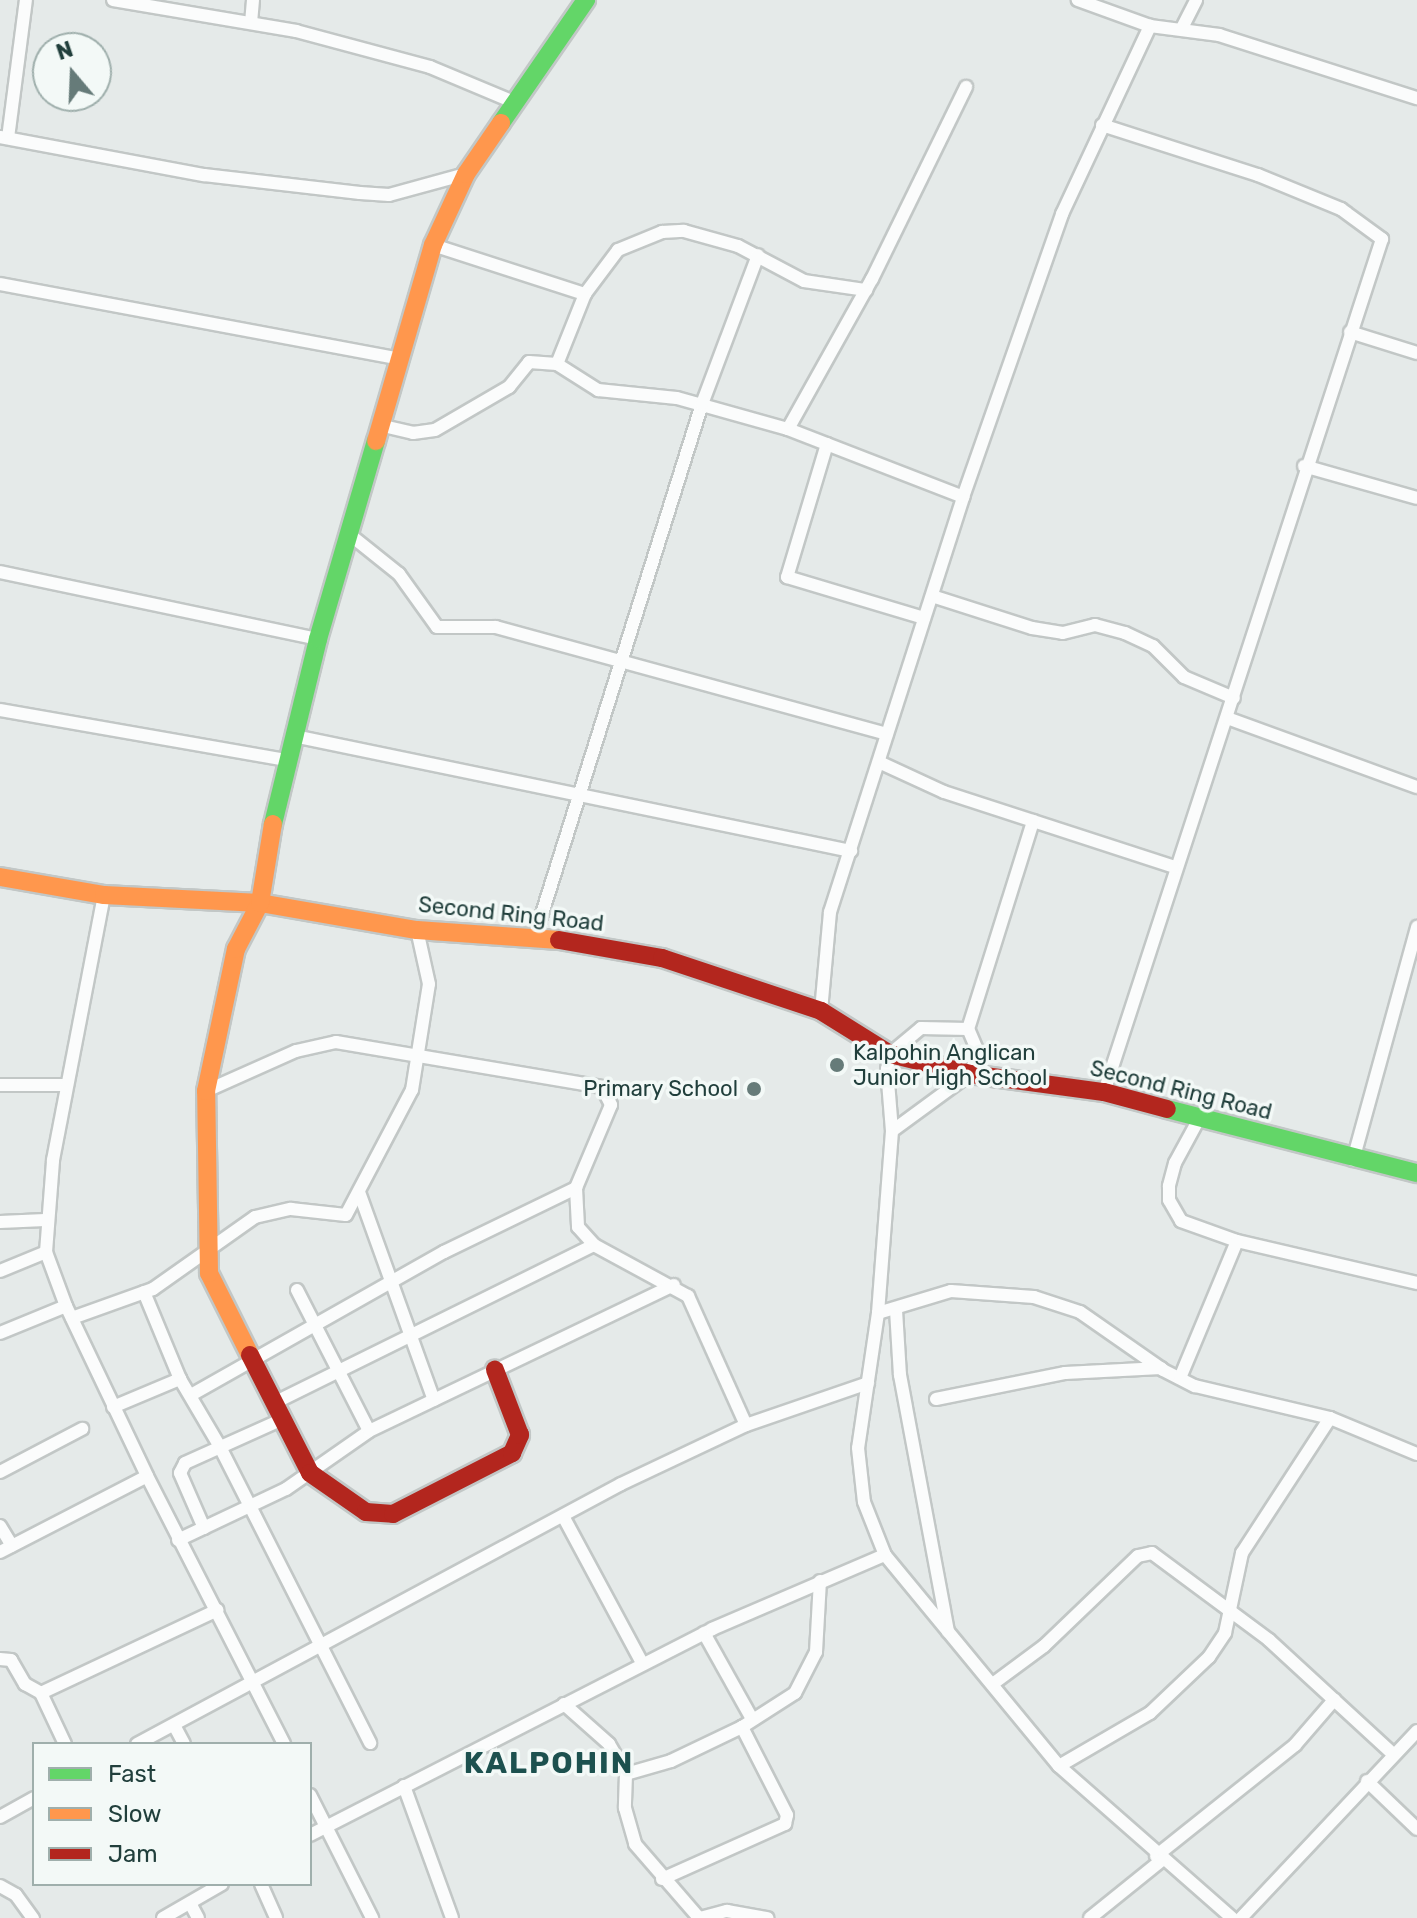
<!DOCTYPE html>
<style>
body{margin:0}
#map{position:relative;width:1417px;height:1918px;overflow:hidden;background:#e5eae9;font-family:Rubik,sans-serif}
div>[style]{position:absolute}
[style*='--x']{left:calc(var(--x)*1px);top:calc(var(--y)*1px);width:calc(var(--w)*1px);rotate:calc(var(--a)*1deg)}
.roads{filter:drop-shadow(2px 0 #c2c7c6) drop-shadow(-2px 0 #c2c7c6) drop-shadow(0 2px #c2c7c6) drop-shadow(0 -2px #c2c7c6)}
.street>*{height:12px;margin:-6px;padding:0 6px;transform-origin:6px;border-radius:6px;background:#fbfcfc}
.fast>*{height:18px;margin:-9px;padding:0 9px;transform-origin:9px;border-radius:9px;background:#63d668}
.slow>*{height:18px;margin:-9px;padding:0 9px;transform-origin:9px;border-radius:9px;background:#ff974d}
.jam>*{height:18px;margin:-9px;padding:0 9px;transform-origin:9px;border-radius:9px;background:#b3261e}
.dots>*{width:22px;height:22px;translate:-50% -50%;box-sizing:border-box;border:4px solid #f3f9f7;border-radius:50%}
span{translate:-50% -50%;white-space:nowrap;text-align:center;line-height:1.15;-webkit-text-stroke:7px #f3f9f7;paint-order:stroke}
.street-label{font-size:22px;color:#213f3c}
.poi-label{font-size:22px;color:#213f3c}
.left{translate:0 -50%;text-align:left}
.right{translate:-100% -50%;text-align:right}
.district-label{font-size:30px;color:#1d514f;font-weight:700;letter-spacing:2px}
.legend{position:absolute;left:32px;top:1742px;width:280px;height:144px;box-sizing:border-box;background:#f3f9f7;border:2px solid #9fafac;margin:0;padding:10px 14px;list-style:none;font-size:24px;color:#213f3c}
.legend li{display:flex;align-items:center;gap:16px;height:40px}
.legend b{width:40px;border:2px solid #9fafac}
.north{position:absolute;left:32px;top:32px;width:80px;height:80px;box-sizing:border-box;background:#f3f9f7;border:2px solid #9fafac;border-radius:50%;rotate:341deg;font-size:22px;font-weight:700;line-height:32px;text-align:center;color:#213f3c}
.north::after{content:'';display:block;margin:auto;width:28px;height:36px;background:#667b79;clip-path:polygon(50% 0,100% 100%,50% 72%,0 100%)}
</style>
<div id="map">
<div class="roads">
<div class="street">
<div style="--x:113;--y:0;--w:186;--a:9.6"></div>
<div style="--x:296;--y:31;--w:139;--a:15"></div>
<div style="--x:430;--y:67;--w:93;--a:22.7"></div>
<div style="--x:251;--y:23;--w:23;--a:-85"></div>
<div style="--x:1150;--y:26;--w:70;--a:7.4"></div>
<div style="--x:1219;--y:35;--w:208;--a:17.7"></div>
<div style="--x:1182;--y:28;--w:31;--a:-63"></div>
<div style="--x:1102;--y:125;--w:164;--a:17.8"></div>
<div style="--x:1258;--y:175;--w:90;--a:22.3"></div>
<div style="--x:1341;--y:209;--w:51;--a:36.2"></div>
<div style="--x:1382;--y:239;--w:897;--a:108.05"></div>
<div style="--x:0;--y:137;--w:208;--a:10.6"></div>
<div style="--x:204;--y:175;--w:157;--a:6.6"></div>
<div style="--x:360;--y:193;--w:29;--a:4"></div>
<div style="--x:389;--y:195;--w:80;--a:-15.3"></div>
<div style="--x:8;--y:138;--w:139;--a:-82.6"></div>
<div style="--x:433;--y:245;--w:160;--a:17.9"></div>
<div style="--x:0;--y:284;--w:404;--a:10.6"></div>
<div style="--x:1350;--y:332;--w:70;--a:17.4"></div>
<div style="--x:557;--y:364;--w:75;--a:-68.2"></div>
<div style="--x:585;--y:294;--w:55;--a:-53.1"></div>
<div style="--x:618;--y:250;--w:48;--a:-22.2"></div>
<div style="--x:662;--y:232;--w:22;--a:-3"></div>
<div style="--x:684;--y:231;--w:56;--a:15.5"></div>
<div style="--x:738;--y:246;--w:75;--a:27.9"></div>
<div style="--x:804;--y:281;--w:63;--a:8.3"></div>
<div style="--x:379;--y:425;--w:35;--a:13"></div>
<div style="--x:413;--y:433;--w:22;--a:-8"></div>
<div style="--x:435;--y:430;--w:86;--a:-30.2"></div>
<div style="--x:509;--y:387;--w:32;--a:-51"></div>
<div style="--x:529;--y:362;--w:28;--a:4"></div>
<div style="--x:557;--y:364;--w:49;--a:32.4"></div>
<div style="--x:598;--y:390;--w:79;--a:5.8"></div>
<div style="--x:677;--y:398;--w:115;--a:15.6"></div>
<div style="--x:788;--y:429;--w:188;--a:21.2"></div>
<div style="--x:788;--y:429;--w:172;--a:-60.8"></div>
<div style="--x:872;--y:279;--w:214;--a:-63.9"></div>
<div style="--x:827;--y:444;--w:139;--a:106.7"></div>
<div style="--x:787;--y:577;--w:143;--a:16.7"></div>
<div style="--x:1304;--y:466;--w:117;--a:15.8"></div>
<div style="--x:349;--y:534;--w:64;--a:38.7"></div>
<div style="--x:399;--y:574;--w:65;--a:54.4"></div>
<div style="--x:437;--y:627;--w:59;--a:0"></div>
<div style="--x:496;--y:627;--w:405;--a:15.3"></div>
<div style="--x:0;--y:572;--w:325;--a:11.9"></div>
<div style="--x:932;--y:596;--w:105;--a:17.7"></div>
<div style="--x:1032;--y:628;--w:31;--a:9"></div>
<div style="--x:1063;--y:633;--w:33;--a:-14"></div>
<div style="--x:1095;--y:625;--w:31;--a:15"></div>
<div style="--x:1125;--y:633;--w:31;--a:25"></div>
<div style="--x:1153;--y:646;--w:44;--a:45"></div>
<div style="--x:1184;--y:677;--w:54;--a:22.8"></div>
<div style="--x:0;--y:710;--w:291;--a:9.9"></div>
<div style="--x:1227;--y:718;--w:202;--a:20"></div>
<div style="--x:294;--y:736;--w:569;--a:11.67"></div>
<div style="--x:881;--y:763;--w:69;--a:24.7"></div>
<div style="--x:944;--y:792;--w:243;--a:18"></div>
<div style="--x:535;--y:936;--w:558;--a:-72.57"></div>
<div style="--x:702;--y:404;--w:159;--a:-69.4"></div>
<div style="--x:821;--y:1011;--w:99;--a:-84.8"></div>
<div style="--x:830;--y:912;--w:436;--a:-72.2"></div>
<div style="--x:963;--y:497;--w:300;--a:-70.7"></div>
<div style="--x:1062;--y:214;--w:208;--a:-64.9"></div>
<div style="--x:1150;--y:26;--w:77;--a:-160.1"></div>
<div style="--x:968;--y:1029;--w:218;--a:-72.6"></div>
<div style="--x:0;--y:1085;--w:66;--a:0"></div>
<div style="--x:206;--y:1091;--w:98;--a:-24"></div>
<div style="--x:296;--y:1051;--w:41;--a:-12.7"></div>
<div style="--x:336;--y:1042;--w:270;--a:9.6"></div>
<div style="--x:602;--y:1087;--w:20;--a:63"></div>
<div style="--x:611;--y:1105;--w:90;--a:112.9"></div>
<div style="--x:576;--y:1188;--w:39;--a:87"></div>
<div style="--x:578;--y:1227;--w:24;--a:48"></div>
<div style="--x:594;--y:1245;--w:107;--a:28.5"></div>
<div style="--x:688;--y:1296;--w:141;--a:65.8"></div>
<div style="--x:1200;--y:1117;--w:52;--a:118.5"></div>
<div style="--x:1175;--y:1163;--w:24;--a:105"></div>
<div style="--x:1169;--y:1186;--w:14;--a:90"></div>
<div style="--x:1169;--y:1200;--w:24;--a:60"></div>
<div style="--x:1181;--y:1221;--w:59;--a:19.7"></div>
<div style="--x:1237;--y:1241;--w:185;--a:13.1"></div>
<div style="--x:892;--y:1131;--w:97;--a:-36.2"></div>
<div style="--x:970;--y:1074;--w:23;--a:-70"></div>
<div style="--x:978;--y:1052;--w:25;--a:-113"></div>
<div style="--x:968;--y:1029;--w:47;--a:-178.8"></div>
<div style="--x:921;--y:1028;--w:40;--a:140"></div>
<div style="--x:890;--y:1054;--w:15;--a:101"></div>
<div style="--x:887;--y:1069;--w:62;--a:85.4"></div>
<div style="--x:892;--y:1131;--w:183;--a:94.4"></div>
<div style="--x:878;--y:1313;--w:136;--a:98.4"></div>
<div style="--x:858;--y:1448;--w:54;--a:83.7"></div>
<div style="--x:864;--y:1502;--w:57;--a:68.4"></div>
<div style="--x:885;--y:1555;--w:273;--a:50.5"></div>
<div style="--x:1059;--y:1766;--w:230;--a:41.3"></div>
<div style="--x:1353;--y:1160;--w:242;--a:-74.6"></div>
<div style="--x:359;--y:1192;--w:221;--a:70.2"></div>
<div style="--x:0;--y:1222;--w:45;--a:-2.5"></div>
<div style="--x:46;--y:1252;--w:92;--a:-85.6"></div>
<div style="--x:53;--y:1160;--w:270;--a:-79.1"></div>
<div style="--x:0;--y:1271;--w:50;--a:-22.4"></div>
<div style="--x:46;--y:1252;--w:58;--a:69.7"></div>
<div style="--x:66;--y:1306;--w:188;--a:64.5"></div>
<div style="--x:297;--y:1290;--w:158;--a:62.9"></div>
<div style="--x:144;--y:1292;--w:94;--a:67.5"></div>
<div style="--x:180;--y:1379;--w:79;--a:59.5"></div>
<div style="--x:220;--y:1447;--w:332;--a:63.1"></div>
<div style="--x:896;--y:1310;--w:65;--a:86.5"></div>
<div style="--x:900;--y:1375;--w:261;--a:79.4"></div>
<div style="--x:878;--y:1313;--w:76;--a:-16.8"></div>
<div style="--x:951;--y:1291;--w:83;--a:4.1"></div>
<div style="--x:1034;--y:1297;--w:48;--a:18.1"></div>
<div style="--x:1080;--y:1312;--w:101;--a:34.9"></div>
<div style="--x:1163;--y:1370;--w:36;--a:27"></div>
<div style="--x:1195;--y:1386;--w:139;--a:13.3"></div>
<div style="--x:1330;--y:1418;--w:94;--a:22.5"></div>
<div style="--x:72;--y:1318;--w:86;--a:-19.7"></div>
<div style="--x:153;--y:1289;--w:125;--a:-35.2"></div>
<div style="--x:255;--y:1217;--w:37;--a:-13"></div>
<div style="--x:291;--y:1209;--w:55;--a:6.2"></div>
<div style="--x:346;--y:1215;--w:141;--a:-62.2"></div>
<div style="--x:412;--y:1090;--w:107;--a:-80.9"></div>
<div style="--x:429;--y:984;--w:55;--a:-102.5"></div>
<div style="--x:0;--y:1333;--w:71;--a:-22.2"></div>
<div style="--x:1180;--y:1378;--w:148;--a:-67.4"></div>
<div style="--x:191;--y:1395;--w:291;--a:-29.5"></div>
<div style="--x:444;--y:1252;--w:147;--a:-25.9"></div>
<div style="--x:936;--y:1399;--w:132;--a:-11.4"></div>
<div style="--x:1065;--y:1373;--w:96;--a:-3"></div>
<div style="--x:274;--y:1403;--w:357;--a:-26.3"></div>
<div style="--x:113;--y:1407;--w:73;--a:-22.7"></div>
<div style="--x:0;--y:1472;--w:93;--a:-27.7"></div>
<div style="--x:563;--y:1516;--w:167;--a:61.7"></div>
<div style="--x:0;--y:1526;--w:23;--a:59"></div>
<div style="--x:204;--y:1528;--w:60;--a:-113.6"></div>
<div style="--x:180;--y:1473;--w:11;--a:-63"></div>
<div style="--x:185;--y:1463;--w:107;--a:-24.2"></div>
<div style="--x:178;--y:1540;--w:119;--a:-25.3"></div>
<div style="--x:286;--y:1489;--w:101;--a:-34.9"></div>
<div style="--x:369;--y:1431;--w:338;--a:-25.6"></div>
<div style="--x:0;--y:1552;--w:165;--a:-27.3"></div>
<div style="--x:147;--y:1476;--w:301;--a:62.9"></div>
<div style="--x:704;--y:1633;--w:98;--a:60.8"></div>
<div style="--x:0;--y:1659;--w:11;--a:5"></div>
<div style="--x:11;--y:1660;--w:28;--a:60"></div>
<div style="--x:25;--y:1684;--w:18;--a:29"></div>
<div style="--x:994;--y:1683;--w:62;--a:-36.5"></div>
<div style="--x:1044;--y:1646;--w:130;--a:-43.8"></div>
<div style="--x:1138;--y:1556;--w:14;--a:-12"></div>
<div style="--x:1152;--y:1553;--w:146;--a:36.6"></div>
<div style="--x:1269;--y:1640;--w:168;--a:42.6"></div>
<div style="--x:564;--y:1704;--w:60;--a:41.6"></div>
<div style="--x:609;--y:1744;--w:34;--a:60"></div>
<div style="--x:626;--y:1774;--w:34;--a:92"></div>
<div style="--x:625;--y:1808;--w:37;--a:74"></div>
<div style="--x:635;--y:1844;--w:98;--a:49.1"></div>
<div style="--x:174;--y:1725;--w:21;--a:62"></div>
<div style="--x:65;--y:1744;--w:56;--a:-115.2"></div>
<div style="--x:41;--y:1693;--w:195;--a:-25.2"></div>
<div style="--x:137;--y:1744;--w:549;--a:-28.24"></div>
<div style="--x:621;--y:1484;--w:138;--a:-25.3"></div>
<div style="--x:746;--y:1425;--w:129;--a:-19"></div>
<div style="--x:1059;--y:1766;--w:105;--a:-30.2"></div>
<div style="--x:1150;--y:1713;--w:81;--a:-43.5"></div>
<div style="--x:1209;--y:1657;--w:29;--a:-56"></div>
<div style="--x:1225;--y:1633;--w:82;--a:-78"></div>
<div style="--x:1242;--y:1553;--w:161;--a:-56.9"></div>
<div style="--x:626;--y:1774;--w:47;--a:-16.1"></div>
<div style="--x:671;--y:1761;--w:79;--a:-25.6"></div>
<div style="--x:742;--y:1727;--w:63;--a:-32.7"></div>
<div style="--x:795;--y:1693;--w:46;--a:-62.9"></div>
<div style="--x:816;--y:1652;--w:71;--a:-86.8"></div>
<div style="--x:1367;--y:1781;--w:69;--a:43.8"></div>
<div style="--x:404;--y:1786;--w:140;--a:70"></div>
<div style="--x:310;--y:1795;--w:138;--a:63.2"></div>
<div style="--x:0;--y:1817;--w:39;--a:-29"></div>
<div style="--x:310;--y:1835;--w:452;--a:-27.1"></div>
<div style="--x:712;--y:1629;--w:188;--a:-23.2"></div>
<div style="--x:1156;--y:1856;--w:178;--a:-38.6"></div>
<div style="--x:1295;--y:1745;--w:60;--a:-49.1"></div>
<div style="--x:662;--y:1879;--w:135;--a:-24.1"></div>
<div style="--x:785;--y:1824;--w:9;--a:-77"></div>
<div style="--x:787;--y:1815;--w:99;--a:-117.1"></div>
<div style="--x:261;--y:1884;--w:37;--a:66"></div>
<div style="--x:0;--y:1886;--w:18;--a:29"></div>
<div style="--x:16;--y:1895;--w:29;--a:54"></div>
<div style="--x:190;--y:1903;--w:17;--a:62"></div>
<div style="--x:163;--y:1918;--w:68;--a:-30"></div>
<div style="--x:700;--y:1918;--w:28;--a:-15"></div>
<div style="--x:727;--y:1911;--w:41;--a:9.9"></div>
<div style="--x:1090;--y:1918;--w:92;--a:-38.9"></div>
<div style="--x:1241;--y:1918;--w:257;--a:-46.7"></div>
</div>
<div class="fast">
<div style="--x:501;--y:123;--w:150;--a:-55.4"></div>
<div style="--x:273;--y:824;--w:190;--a:-76.3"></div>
<div style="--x:318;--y:639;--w:206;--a:-73.7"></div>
<div style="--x:1167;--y:1109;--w:258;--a:14.4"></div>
</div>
<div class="slow">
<div style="--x:376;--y:441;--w:204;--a:-73.8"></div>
<div style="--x:433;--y:245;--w:78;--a:-65.1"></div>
<div style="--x:466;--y:174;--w:62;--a:-55.5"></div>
<div style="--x:0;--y:877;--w:106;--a:9.8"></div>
<div style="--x:104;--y:895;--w:156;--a:2.9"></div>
<div style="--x:260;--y:903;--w:159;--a:9.8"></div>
<div style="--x:417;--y:930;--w:142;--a:4"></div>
<div style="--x:250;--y:1355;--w:92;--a:-116.6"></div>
<div style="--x:209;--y:1273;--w:182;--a:-90.9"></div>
<div style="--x:206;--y:1091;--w:145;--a:-78.1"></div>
<div style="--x:236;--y:949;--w:52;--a:-62.4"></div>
<div style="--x:260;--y:903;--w:80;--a:-80.7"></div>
</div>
<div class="jam">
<div style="--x:559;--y:940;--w:105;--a:9.9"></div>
<div style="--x:662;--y:958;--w:168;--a:18.4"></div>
<div style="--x:821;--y:1011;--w:81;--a:31.9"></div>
<div style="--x:890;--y:1054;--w:82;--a:14"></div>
<div style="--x:970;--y:1074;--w:135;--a:7.7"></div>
<div style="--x:1104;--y:1092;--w:65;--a:15.1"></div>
<div style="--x:250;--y:1355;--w:132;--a:63"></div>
<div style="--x:310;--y:1473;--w:68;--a:34.9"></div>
<div style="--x:366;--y:1512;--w:27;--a:4"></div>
<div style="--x:393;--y:1514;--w:134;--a:-27.1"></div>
<div style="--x:512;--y:1453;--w:20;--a:-66"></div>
<div style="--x:520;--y:1435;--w:70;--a:-111"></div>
</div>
</div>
<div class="dots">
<div style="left:837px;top:1065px;background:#667b79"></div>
<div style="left:754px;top:1089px;background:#667b79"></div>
</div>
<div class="street-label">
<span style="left:511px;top:914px;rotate:6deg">Second Ring Road</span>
<span style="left:1181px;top:1090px;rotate:14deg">Second Ring Road</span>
</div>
<div class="poi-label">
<span class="left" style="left:853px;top:1065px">Kalpohin Anglican<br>Junior High School</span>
<span class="right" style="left:738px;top:1089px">Primary School</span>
</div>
<div class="district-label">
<span style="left:549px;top:1763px">KALPOHIN</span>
</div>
<ul class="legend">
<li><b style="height:10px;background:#63d668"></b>Fast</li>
<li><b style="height:10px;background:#ff974d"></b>Slow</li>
<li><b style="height:10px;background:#b3261e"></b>Jam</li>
</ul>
<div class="north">N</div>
</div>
